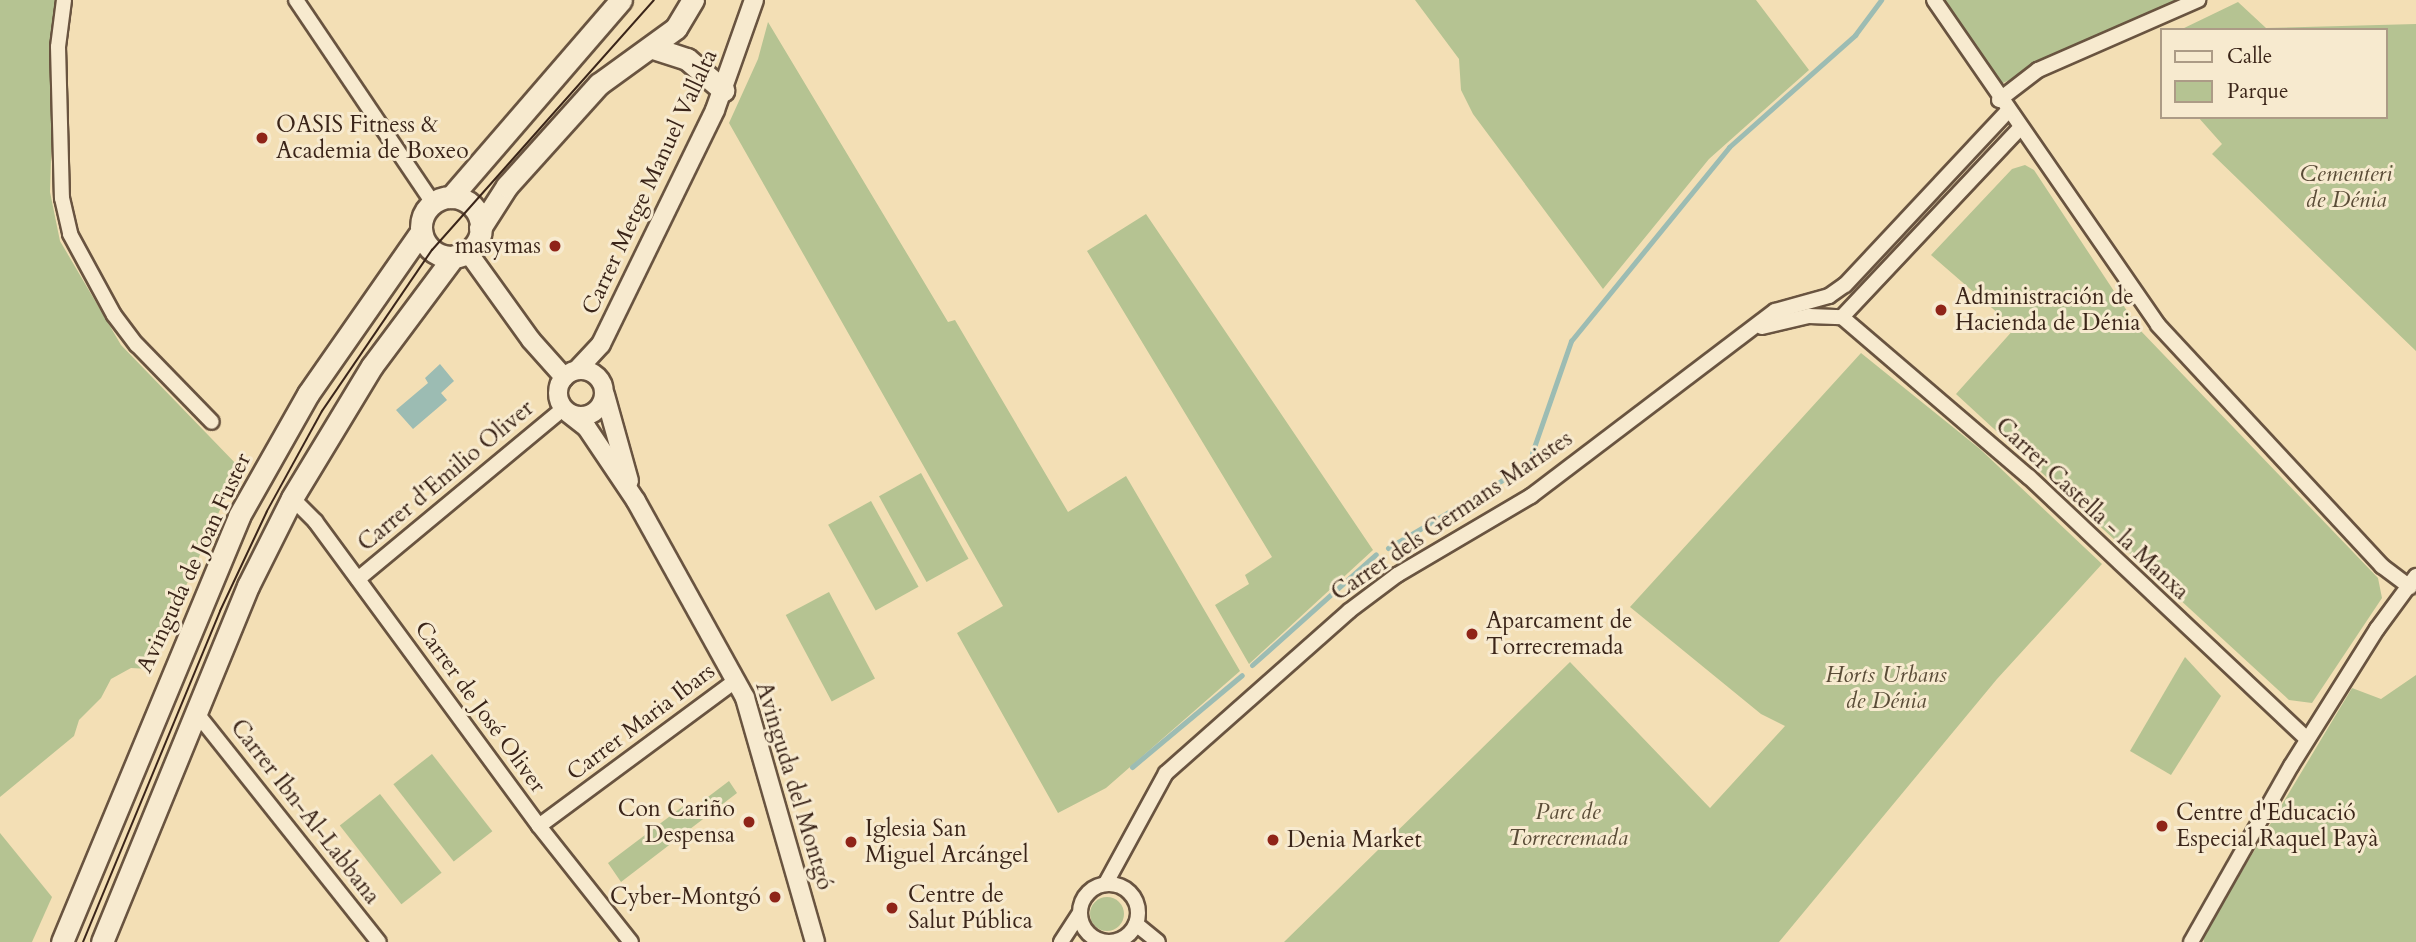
<!DOCTYPE html>
<meta charset="utf-8">
<style>
body{margin:0}
#map{position:relative;width:2416px;height:942px;overflow:hidden;background:#f3dfb5;font-family:Cardo,serif}
div>[style]{position:absolute}
[style*='--x']{left:calc(var(--x)*1px);top:calc(var(--y)*1px);width:calc(var(--w)*1px);rotate:calc(var(--a)*1deg)}
.green>*{inset:0;background:#b5c392;transform-origin:0 0}
.round{border-radius:50%}
.water>*{inset:0;background:#9cbcb3}
.stream>*{height:5px;margin:-2.5px;padding:0 2.5px;transform-origin:2.5px;border-radius:2.5px;background:#9cbcb3}
.roads{filter:drop-shadow(2px 0 #695440) drop-shadow(-2px 0 #695440) drop-shadow(0 2px #695440) drop-shadow(0 -2px #695440)}
.minor>*{height:14px;margin:-7px;padding:0 7px;transform-origin:7px;border-radius:7px;background:#f7eacf}
.minor>.ring{margin:-7px;padding:0;box-sizing:content-box;background:none;border:14px solid #f7eacf;border-radius:50%}
.tertiary>*{height:18px;margin:-9px;padding:0 9px;transform-origin:9px;border-radius:9px;background:#f7eacf}
.tertiary>.ring{margin:-9px;padding:0;box-sizing:content-box;background:none;border:18px solid #f7eacf;border-radius:50%}
.secondary>*{height:21px;margin:-10.5px;padding:0 10.5px;transform-origin:10.5px;border-radius:10.5px;background:#f7eacf}
.secondary>.ring{margin:-10.5px;padding:0;box-sizing:content-box;background:none;border:21px solid #f7eacf;border-radius:50%}
.tram>*{height:2px;margin:-1px;padding:0 1px;transform-origin:1px;border-radius:1px;background:#3b2519}
.dots>*{width:19px;height:19px;translate:-50% -50%;box-sizing:border-box;border:4px solid #f7eacf;border-radius:50%}
span{translate:-50% -50%;white-space:nowrap;text-align:center;line-height:1.15;-webkit-text-stroke:6px #f7eacf;paint-order:stroke}
.poi-label{font-size:23px;color:#3b2519}
.left{translate:0 -50%;text-align:left}
.right{translate:-100% -50%;text-align:right}
.park-label{font-size:23px;color:#5a4c37;font-style:italic}
.street-label{font-size:23px;color:#3b2519}
.legend{position:absolute;left:2160px;top:28px;width:228px;height:91px;box-sizing:border-box;background:#f7eacf;border:2px solid #ac9b86;margin:0;padding:9px 12px;list-style:none;font-size:21px;color:#3b2519}
.legend li{display:flex;align-items:center;gap:14px;height:35px}
.legend b{width:35px;border:2px solid #ac9b86}
</style>
<div id="map">
<div class="green">
<div style="clip-path:polygon(0 0,63px 0,54px 64px,50px 192px,60px 241px,121px 345px,239px 467px,149px 669px,131px 668px,111px 679px,101px 698px,79px 720px,74px 736px,0 797px)"></div>
<div style="clip-path:polygon(1415px 0,1756px 0,1809px 70px,1709px 159px,1603px 289px,1473px 114px,1461px 90px,1459px 59px)"></div>
<div style="clip-path:polygon(1939px 0,2185px 0,2003px 83px,1995px 82px)"></div>
<div style="clip-path:polygon(2238px 2px,2266px 28px,2416px 24px,2416px 351px,2212px 154px,2222px 144px,2198px 117px,2386px 117px,2386px 30px,2180px 30px)"></div>
<div style="clip-path:polygon(768px 22px,948px 322px,955px 320px,1068px 512px,1126px 476px,1240px 671px,1106px 788px,1058px 813px,957px 633px,1003px 606px,729px 123px,758px 59px)"></div>
<div style="clip-path:polygon(2025px 165px,2034px 170px,2139px 329px,2378px 578px,2382px 598px,2312px 703px,2289px 700px,1956px 394px,2015px 328px,1931px 255px,2012px 169px)"></div>
<div style="clip-path:polygon(1146px 214px,1373px 550px,1249px 664px,1215px 605px,1249px 584px,1245px 575px,1272px 557px,1087px 251px)"></div>
<div style="clip-path:polygon(1861px 353px,1980px 449px,2102px 564px,1997px 679px,1779px 942px,1284px 942px,1570px 662px,1710px 808px,1785px 726px,1761px 714px,1630px 607px)"></div>
<div style="left:921px;top:473px;width:98px;height:48px;rotate:61deg"></div>
<div style="left:871px;top:501px;width:98px;height:49px;rotate:61deg"></div>
<div style="left:829px;top:592px;width:98px;height:49px;rotate:62deg"></div>
<div style="clip-path:polygon(2185px 657px,2221px 696px,2171px 775px,2130px 751px)"></div>
<div style="clip-path:polygon(2416px 675px,2416px 942px,2204px 942px,2203px 936px,2352px 688px,2381px 699px)"></div>
<div style="left:432px;top:754px;width:98px;height:49px;rotate:52deg"></div>
<div style="clip-path:polygon(729px 781px,737px 793px,621px 882px,608px 863px,686px 804px,696px 806px)"></div>
<div style="left:380px;top:794px;width:100px;height:51px;rotate:52deg"></div>
<div style="clip-path:polygon(0 833px,52px 897px,32px 942px,0 942px)"></div>
<div class="round" style="left:1090px;top:897px;width:34px;height:34px"></div>
</div>
<div class="water">
<div style="clip-path:polygon(440px 364px,454px 381px,441px 393px,447px 400px,413px 429px,396px 410px,428px 383px,425px 378px)"></div>
</div>
<div class="stream">
<div style="--x:1532;--y:453;--w:119;--a:-70.8"></div>
<div style="--x:1571;--y:341;--w:250;--a:-50.8"></div>
<div style="--x:1729;--y:147;--w:169;--a:-41.6"></div>
<div style="--x:1855;--y:35;--w:44;--a:-53.4"></div>
<div style="--x:1388;--y:548;--w:155;--a:-30.7"></div>
<div style="--x:1252;--y:665;--w:166;--a:-41.8"></div>
<div style="--x:1132;--y:767;--w:143;--a:-39.9"></div>
</div>
<div class="roads">
<div class="minor">
<div style="--x:64;--y:0;--w:47;--a:97.3"></div>
<div style="--x:58;--y:47;--w:151;--a:88.5"></div>
<div style="--x:62;--y:198;--w:37;--a:77"></div>
<div style="--x:70;--y:234;--w:92;--a:61.5"></div>
<div style="--x:114;--y:315;--w:38;--a:53"></div>
<div style="--x:137;--y:345;--w:107;--a:45.8"></div>
<div style="--x:296;--y:0;--w:245;--a:56"></div>
<div style="--x:1934;--y:0;--w:395;--a:55.4"></div>
<div style="--x:2158;--y:325;--w:329;--a:47.1"></div>
<div style="--x:2382;--y:566;--w:35;--a:37"></div>
<div style="--x:1999;--y:100;--w:49;--a:-37.6"></div>
<div style="--x:2038;--y:70;--w:175;--a:-23.6"></div>
<div style="--x:1842;--y:317;--w:261;--a:-46.7"></div>
<div style="--x:1762;--y:327;--w:48;--a:-13.2"></div>
<div style="--x:1809;--y:316;--w:33;--a:2"></div>
<div style="--x:1842;--y:317;--w:246;--a:40.6"></div>
<div style="--x:2029;--y:477;--w:382;--a:43.3"></div>
<div style="--x:292;--y:498;--w:33;--a:45"></div>
<div style="--x:315;--y:521;--w:378;--a:53.7"></div>
<div style="--x:539;--y:826;--w:148;--a:51.6"></div>
<div style="--x:358;--y:579;--w:266;--a:-39.7"></div>
<div style="--x:195;--y:711;--w:295;--a:51.5"></div>
<div style="--x:539;--y:826;--w:245;--a:-36.5"></div>
<div style="--x:1106;--y:883;--w:125;--a:-61.4"></div>
<div style="--x:1166;--y:773;--w:244;--a:-41.5"></div>
<div style="--x:1349;--y:611;--w:60;--a:-36.9"></div>
<div style="--x:1397;--y:575;--w:156;--a:-30.5"></div>
<div style="--x:1531;--y:496;--w:306;--a:-37.2"></div>
<div style="--x:1775;--y:311;--w:56;--a:-15.5"></div>
<div style="--x:1829;--y:296;--w:19;--a:-35"></div>
<div style="--x:1845;--y:285;--w:238;--a:-46.9"></div>
<div class="ring" style="left:1080px;top:884px;width:44px;height:44px"></div>
<div style="--x:1136;--y:924;--w:28;--a:39"></div>
<div style="--x:1061;--y:942;--w:33;--a:-57"></div>
<div style="--x:2191;--y:942;--w:202;--a:-60.4"></div>
<div style="--x:2291;--y:766;--w:162;--a:-57.9"></div>
<div style="--x:2377;--y:629;--w:66;--a:-53.7"></div>
</div>
<div class="tertiary">
<div style="--x:467;--y:251;--w:110;--a:54.3"></div>
<div style="--x:531;--y:340;--w:50;--a:48.3"></div>
<div class="ring" style="left:558px;top:370px;width:28px;height:28px"></div>
<div style="--x:577;--y:370;--w:35;--a:-47"></div>
<div style="--x:601;--y:344;--w:260;--a:-64"></div>
<div style="--x:715;--y:110;--w:117;--a:-70.5"></div>
<div style="--x:605;--y:395;--w:89;--a:74.4"></div>
<div style="--x:568;--y:413;--w:24;--a:38"></div>
<div style="--x:587;--y:428;--w:88;--a:56.1"></div>
<div style="--x:636;--y:501;--w:225;--a:61"></div>
<div style="--x:745;--y:698;--w:254;--a:74"></div>
</div>
<div class="secondary">
<div style="--x:653;--y:48;--w:36;--a:18"></div>
<div style="--x:687;--y:59;--w:48;--a:40.7"></div>
<div style="--x:451;--y:197;--w:260;--a:-49.2"></div>
<div class="ring" style="left:421px;top:197px;width:39px;height:39px"></div>
<div style="--x:480;--y:228;--w:50;--a:-57.3"></div>
<div style="--x:507;--y:186;--w:137;--a:-48"></div>
<div style="--x:599;--y:84;--w:95;--a:-36"></div>
<div style="--x:676;--y:28;--w:33;--a:-59"></div>
<div style="--x:62;--y:942;--w:461;--a:-67.4"></div>
<div style="--x:239;--y:516;--w:140;--a:-60.5"></div>
<div style="--x:308;--y:394;--w:198;--a:-55.1"></div>
<div style="--x:102;--y:942;--w:385;--a:-67.7"></div>
<div style="--x:248;--y:586;--w:98;--a:-63.4"></div>
<div style="--x:292;--y:498;--w:154;--a:-58.8"></div>
<div style="--x:372;--y:366;--w:137;--a:-53.3"></div>
</div>
</div>
<div class="tram">
<div style="--x:83;--y:942;--w:358;--a:-67.5"></div>
<div style="--x:220;--y:611;--w:110;--a:-64.8"></div>
<div style="--x:267;--y:511;--w:114;--a:-61.2"></div>
<div style="--x:322;--y:411;--w:195;--a:-55.7"></div>
<div style="--x:432;--y:250;--w:334;--a:-48.4"></div>
</div>
<div class="dots">
<div style="left:262px;top:138px;background:#8f2418"></div>
<div style="left:555px;top:246px;background:#8f2418"></div>
<div style="left:1941px;top:310px;background:#8f2418"></div>
<div style="left:1472px;top:634px;background:#8f2418"></div>
<div style="left:749px;top:822px;background:#8f2418"></div>
<div style="left:2162px;top:826px;background:#8f2418"></div>
<div style="left:1273px;top:840px;background:#8f2418"></div>
<div style="left:851px;top:842px;background:#8f2418"></div>
<div style="left:775px;top:897px;background:#8f2418"></div>
<div style="left:892px;top:908px;background:#8f2418"></div>
</div>
<div class="poi-label">
<span class="left" style="left:276px;top:138px">OASIS Fitness &amp;<br>Academia de Boxeo</span>
<span class="right" style="left:541px;top:246px">masymas</span>
<span class="left" style="left:1955px;top:310px">Administración de<br>Hacienda de Dénia</span>
<span class="left" style="left:1486px;top:634px">Aparcament de<br>Torrecremada</span>
<span class="right" style="left:735px;top:822px">Con Cariño<br>Despensa</span>
<span class="left" style="left:2176px;top:826px">Centre d'Educació<br>Especial Raquel Payà</span>
<span class="left" style="left:865px;top:842px">Iglesia San<br>Miguel Arcángel</span>
<span class="left" style="left:1287px;top:840px">Denia Market</span>
<span class="left" style="left:908px;top:908px">Centre de<br>Salut Pública</span>
<span class="right" style="left:761px;top:897px">Cyber-Montgó</span>
</div>
<div class="park-label">
<span style="left:2346px;top:187px">Cementeri<br>de Dénia</span>
<span style="left:1886px;top:688px">Horts Urbans<br>de Dénia</span>
<span style="left:1568px;top:825px">Parc de<br>Torrecremada</span>
</div>
<div class="street-label">
<span style="left:650px;top:182px;rotate:-65deg">Carrer Metge Manuel Vallalta</span>
<span style="left:446px;top:476px;rotate:-40deg">Carrer d'Emilio Oliver</span>
<span style="left:2092px;top:509px;rotate:43deg">Carrer Castella - la Manxa</span>
<span style="left:1452px;top:516px;rotate:-34deg">Carrer dels Germans Maristes</span>
<span style="left:194px;top:563px;rotate:-65deg">Avinguda de Joan Fuster</span>
<span style="left:480px;top:707px;rotate:54deg">Carrer de José Oliver</span>
<span style="left:641px;top:722px;rotate:-37deg">Carrer Maria Ibars</span>
<span style="left:794px;top:786px;rotate:73deg">Avinguda del Montgó</span>
<span style="left:305px;top:812px;rotate:52deg">Carrer Ibn-Al-Labbana</span>
</div>
<ul class="legend">
<li><b style="height:9px;background:#f7eacf"></b>Calle</li>
<li><b style="height:19px;background:#b5c392"></b>Parque</li>
</ul>
</div>
